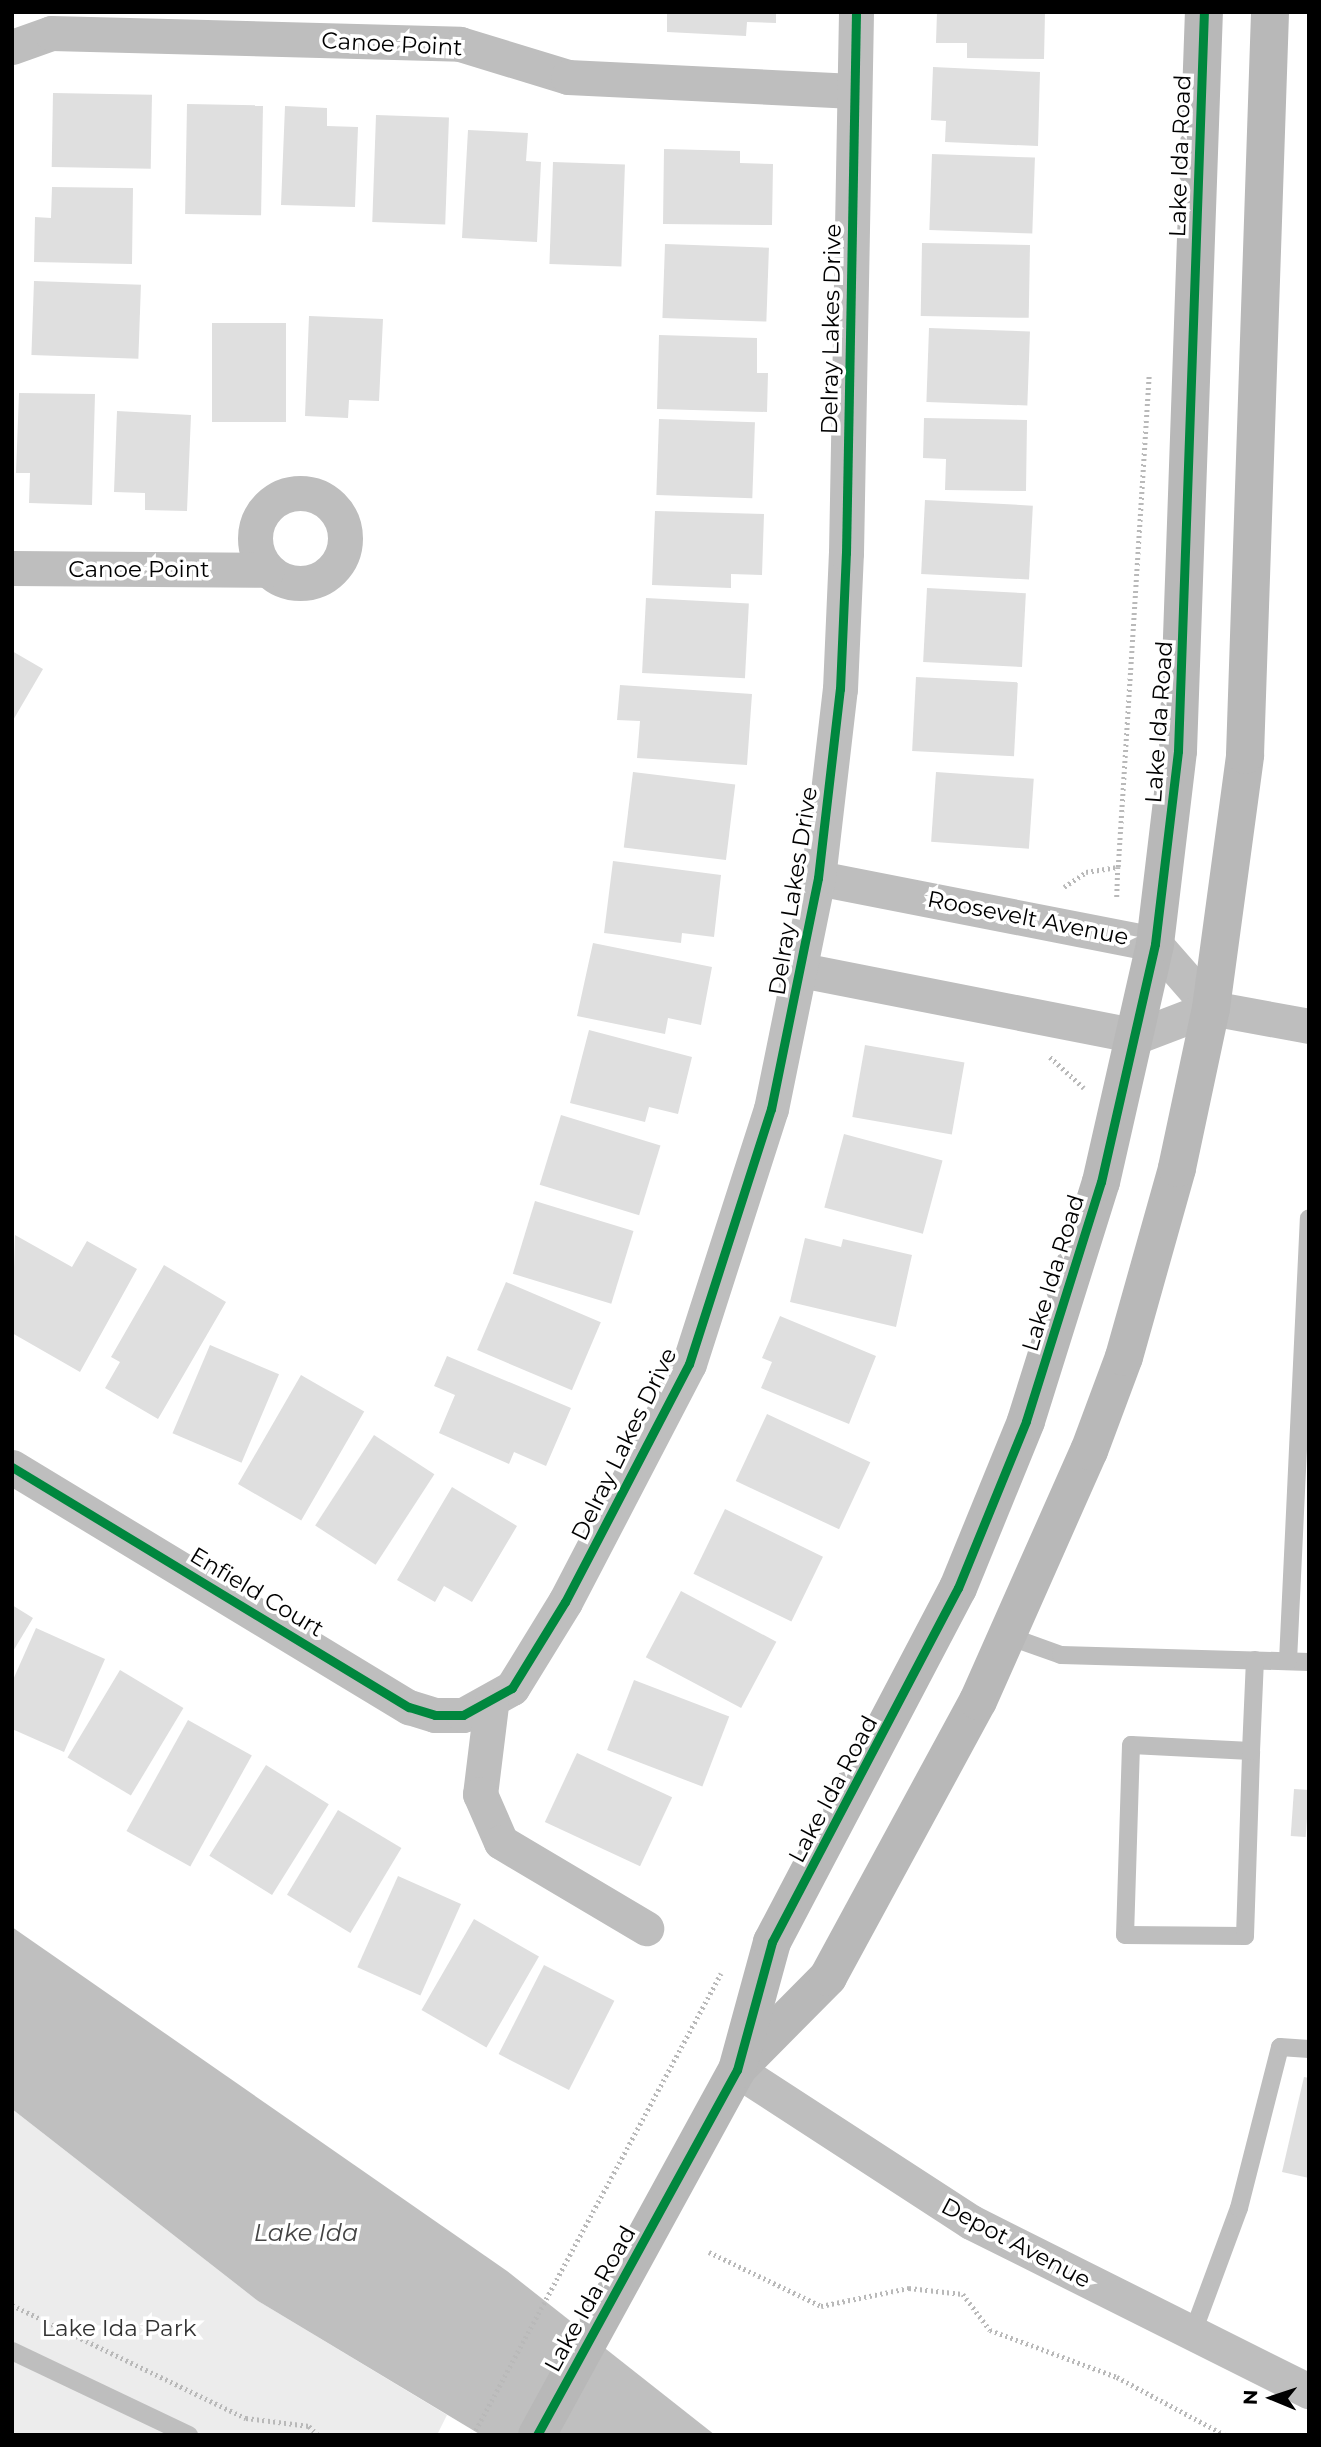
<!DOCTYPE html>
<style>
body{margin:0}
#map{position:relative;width:1321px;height:2447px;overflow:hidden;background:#fff;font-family:Montserrat,sans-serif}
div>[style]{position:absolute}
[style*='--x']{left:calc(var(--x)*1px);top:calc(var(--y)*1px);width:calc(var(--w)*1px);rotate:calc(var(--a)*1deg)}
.green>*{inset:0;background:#ececec}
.water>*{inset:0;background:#bfbfbf}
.building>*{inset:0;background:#dfdfdf;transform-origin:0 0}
.path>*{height:4.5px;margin-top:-2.25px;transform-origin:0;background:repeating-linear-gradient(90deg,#b9b9b9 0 2px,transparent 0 5.5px)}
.lane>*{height:18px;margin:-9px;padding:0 9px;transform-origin:9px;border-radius:9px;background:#bebebe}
.street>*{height:35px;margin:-17.5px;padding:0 17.5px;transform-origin:17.5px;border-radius:17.5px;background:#bebebe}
.street>.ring{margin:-17.5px;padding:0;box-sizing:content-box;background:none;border:35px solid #bebebe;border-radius:50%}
.secondary>*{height:38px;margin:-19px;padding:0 19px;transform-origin:19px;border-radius:19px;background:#b8b8b8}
.cycleway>*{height:9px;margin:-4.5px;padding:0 4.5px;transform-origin:4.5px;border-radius:4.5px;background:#00873e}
span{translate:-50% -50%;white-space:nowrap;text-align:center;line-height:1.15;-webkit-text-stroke:7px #fff;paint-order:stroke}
.street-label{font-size:23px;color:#000}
.park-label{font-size:23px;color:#333}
.water-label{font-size:24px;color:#444;font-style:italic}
.frame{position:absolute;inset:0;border:14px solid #000;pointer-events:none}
.north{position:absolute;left:1237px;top:2363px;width:70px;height:70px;-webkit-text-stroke:5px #fff;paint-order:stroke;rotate:272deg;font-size:19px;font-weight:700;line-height:28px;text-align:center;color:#000}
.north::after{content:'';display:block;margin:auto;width:24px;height:32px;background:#000;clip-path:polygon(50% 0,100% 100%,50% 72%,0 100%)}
</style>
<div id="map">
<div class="green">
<div style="clip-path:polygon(12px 2109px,258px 2301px,447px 2415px,437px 2435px,12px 2435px)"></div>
</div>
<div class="water">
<div style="clip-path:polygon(12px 1927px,507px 2271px,715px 2435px,481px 2435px,258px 2301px,12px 2109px)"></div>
</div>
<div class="building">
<div style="clip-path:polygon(667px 12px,776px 12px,776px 23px,747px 22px,746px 36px,667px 32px)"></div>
<div style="clip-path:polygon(937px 12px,1045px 12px,1044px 59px,967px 58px,967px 43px,936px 43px)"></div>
<div style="clip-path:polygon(933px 67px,1040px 72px,1038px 146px,945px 142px,946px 121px,931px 120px)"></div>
<div style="left:53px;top:93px;width:99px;height:74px;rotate:1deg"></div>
<div style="left:187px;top:104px;width:76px;height:110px;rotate:1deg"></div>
<div style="clip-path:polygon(285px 106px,327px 108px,327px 126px,358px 127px,355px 207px,281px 205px)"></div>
<div style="left:376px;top:115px;width:73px;height:107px;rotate:2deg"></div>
<div style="clip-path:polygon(468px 130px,528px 133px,526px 161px,541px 162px,537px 242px,462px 238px)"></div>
<div style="clip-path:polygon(664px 149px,740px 151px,740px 163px,773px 164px,772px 225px,663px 224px)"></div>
<div style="left:932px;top:154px;width:103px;height:76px;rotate:2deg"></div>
<div style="left:553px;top:162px;width:72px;height:102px;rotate:2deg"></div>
<div style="clip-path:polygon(52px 187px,133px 188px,132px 264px,34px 262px,35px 217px,51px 218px)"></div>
<div style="left:922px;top:243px;width:108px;height:73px;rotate:1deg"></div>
<div style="left:665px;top:244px;width:104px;height:74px;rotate:2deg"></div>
<div style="left:34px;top:281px;width:107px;height:74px;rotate:2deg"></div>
<div style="clip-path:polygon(309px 316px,383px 319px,379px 401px,349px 400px,348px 418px,305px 416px)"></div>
<div style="left:286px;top:323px;width:99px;height:74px;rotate:90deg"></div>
<div style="left:929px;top:328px;width:101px;height:74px;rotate:2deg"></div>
<div style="clip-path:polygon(659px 335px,757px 338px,757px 373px,768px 373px,767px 412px,657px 409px)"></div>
<div style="clip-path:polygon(19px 393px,95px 394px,92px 505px,29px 503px,30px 473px,16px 473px)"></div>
<div style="clip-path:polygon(117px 411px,191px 415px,187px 511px,145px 510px,145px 493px,114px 492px)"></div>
<div style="clip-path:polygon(924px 418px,1027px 420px,1026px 491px,945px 490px,946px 459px,923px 458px)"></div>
<div style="left:659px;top:419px;width:96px;height:76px;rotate:2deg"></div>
<div style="left:925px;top:500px;width:108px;height:74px;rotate:3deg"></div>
<div style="clip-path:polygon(655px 511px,764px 514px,762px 575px,731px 574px,731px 588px,652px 585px)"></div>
<div style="left:927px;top:588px;width:99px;height:74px;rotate:3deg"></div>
<div style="left:646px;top:598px;width:103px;height:75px;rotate:3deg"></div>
<div style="clip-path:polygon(12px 651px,43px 669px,12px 722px)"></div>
<div style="left:916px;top:677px;width:102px;height:74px;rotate:3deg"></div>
<div style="clip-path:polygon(620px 685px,752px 694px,747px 765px,637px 758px,640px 721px,617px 720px)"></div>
<div style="left:633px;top:772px;width:103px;height:76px;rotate:7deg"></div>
<div style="left:936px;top:772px;width:98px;height:70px;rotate:4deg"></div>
<div style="clip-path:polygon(613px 861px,721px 875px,714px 937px,682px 933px,681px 943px,604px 933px)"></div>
<div style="clip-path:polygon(593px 943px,712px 967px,701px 1025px,668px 1018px,665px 1034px,577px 1016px)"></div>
<div style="clip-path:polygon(589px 1030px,692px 1057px,678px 1114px,649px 1107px,645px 1122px,570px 1103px)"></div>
<div style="left:865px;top:1045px;width:101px;height:73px;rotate:10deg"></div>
<div style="left:561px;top:1115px;width:104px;height:73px;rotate:17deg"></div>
<div style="left:844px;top:1134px;width:102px;height:76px;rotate:15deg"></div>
<div style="left:535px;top:1201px;width:103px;height:76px;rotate:17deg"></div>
<div style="clip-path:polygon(15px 1235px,72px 1267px,87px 1241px,137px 1269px,80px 1372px,12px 1333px)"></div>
<div style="clip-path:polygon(805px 1238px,841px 1247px,843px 1239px,912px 1255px,896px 1327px,790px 1302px)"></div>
<div style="clip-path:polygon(164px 1265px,226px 1302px,158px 1419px,105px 1388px,120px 1362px,111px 1357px)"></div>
<div style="left:506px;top:1282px;width:103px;height:74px;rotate:23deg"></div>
<div style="clip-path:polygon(780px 1316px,876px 1356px,849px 1424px,761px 1388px,772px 1362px,762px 1358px)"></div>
<div style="left:210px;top:1345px;width:75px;height:96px;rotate:23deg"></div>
<div style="clip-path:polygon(447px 1356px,571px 1408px,546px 1466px,514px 1452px,509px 1464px,439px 1433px,455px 1395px,434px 1386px)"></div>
<div style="left:301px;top:1375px;width:73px;height:126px;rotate:30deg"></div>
<div style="left:767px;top:1414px;width:114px;height:74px;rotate:25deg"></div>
<div style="left:374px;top:1435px;width:72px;height:108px;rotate:33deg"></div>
<div style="clip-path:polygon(452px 1487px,517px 1526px,472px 1602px,444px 1586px,435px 1602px,397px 1580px)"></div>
<div style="left:725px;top:1509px;width:109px;height:72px;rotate:26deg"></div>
<div style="left:681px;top:1591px;width:108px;height:75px;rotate:28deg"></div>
<div style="clip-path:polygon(12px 1605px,33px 1618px,12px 1653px)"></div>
<div style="clip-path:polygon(36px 1628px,105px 1659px,64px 1752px,12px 1729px,12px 1682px)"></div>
<div style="left:120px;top:1670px;width:74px;height:102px;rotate:31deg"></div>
<div style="left:634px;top:1680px;width:102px;height:75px;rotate:21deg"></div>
<div style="left:188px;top:1720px;width:73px;height:127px;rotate:29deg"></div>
<div style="left:577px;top:1753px;width:105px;height:76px;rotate:25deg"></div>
<div style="left:266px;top:1765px;width:74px;height:107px;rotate:32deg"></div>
<div style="left:1294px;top:1789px;width:15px;height:47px;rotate:4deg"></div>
<div style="left:338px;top:1810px;width:74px;height:99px;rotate:31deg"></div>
<div style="left:398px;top:1876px;width:69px;height:100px;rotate:24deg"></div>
<div style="left:474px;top:1919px;width:75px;height:105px;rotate:30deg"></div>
<div style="left:544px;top:1965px;width:79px;height:100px;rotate:27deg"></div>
<div style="clip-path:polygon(1304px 2077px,1309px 2078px,1309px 2178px,1282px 2172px)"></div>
</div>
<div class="path">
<div style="--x:1118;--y:867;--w:493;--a:-86.4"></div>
<div style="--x:1064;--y:887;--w:27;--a:-34"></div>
<div style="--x:1086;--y:872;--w:32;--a:-9"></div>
<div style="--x:1118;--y:867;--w:32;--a:92"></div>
<div style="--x:1050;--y:1057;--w:46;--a:42.4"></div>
<div style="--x:709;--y:2252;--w:124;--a:25.7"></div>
<div style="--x:821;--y:2306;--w:90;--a:-11.6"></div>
<div style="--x:909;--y:2288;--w:54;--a:6.3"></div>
<div style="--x:963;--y:2294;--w:45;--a:53.1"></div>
<div style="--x:990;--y:2330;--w:135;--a:20.3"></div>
<div style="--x:1117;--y:2377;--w:123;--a:28.2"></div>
<div style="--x:12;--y:2305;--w:260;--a:25.8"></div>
<div style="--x:246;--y:2418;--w:64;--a:7.2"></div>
<div style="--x:309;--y:2426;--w:13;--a:45"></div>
<div style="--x:473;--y:2435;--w:524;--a:-61.77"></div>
</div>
<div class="lane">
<div style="--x:1008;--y:1636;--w:56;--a:19.7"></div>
<div style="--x:1061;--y:1655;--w:248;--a:1.6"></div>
<div style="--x:1288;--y:1661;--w:443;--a:-87.3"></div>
<div style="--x:1251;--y:1751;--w:120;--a:-177.1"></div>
<div style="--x:1131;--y:1745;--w:190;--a:91.8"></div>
<div style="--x:1125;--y:1935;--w:120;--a:0.5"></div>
<div style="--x:1245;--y:1936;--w:185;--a:-88.1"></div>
<div style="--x:1251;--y:1751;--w:91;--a:-87.5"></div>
<div style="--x:1192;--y:2335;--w:135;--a:-69.7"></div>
<div style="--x:1239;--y:2208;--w:166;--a:-75.7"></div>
<div style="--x:1280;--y:2047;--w:29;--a:4"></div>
<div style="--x:12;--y:2351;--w:196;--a:25.4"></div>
</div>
<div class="street">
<div style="--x:12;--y:47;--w:41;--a:-19.7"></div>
<div style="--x:51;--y:33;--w:409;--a:1.5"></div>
<div style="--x:460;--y:44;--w:113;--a:17"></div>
<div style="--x:568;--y:77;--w:286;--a:2.8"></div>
<div class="ring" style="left:255px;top:493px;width:55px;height:55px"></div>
<div style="--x:12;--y:568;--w:255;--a:0.4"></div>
<div style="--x:818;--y:878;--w:343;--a:11.1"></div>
<div style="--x:1155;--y:944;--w:85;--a:48.8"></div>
<div style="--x:801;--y:970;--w:343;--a:11.1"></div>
<div style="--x:1138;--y:1036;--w:78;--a:-21"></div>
<div style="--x:1211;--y:1008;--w:100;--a:10.4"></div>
<div style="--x:12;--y:1467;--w:464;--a:31.2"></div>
<div style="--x:409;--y:1707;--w:27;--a:17"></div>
<div style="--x:435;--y:1715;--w:28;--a:0"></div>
<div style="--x:463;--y:1715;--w:56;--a:-28.9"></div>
<div style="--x:512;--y:1688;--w:101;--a:-58.4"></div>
<div style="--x:565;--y:1602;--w:268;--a:-62.5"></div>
<div style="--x:689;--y:1364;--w:268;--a:-72.2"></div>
<div style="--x:771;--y:1109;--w:236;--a:-78.5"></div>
<div style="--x:818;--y:878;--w:190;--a:-83.4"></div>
<div style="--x:840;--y:689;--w:136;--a:-87.5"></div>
<div style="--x:846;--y:553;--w:541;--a:-88.94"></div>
<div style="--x:491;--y:1705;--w:90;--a:97"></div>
<div style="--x:480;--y:1794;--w:52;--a:66.4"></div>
<div style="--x:501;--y:1842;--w:169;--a:30.7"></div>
<div style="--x:737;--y:2070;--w:279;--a:33"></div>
<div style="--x:971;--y:2222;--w:378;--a:26.6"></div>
</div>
<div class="secondary">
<div style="--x:738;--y:2068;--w:128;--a:-45.3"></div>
<div style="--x:828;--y:1977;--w:314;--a:-61.5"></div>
<div style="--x:978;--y:1701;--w:274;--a:-66.1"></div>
<div style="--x:1089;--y:1451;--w:100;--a:-69.6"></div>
<div style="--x:1124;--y:1357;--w:196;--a:-74.3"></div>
<div style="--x:1177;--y:1168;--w:164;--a:-78"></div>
<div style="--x:1211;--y:1008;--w:255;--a:-82.3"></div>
<div style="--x:1245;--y:755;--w:743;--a:-88.07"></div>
<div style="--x:537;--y:2435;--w:416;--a:-61.3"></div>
<div style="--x:737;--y:2070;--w:133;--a:-74.7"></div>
<div style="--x:772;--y:1942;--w:400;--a:-62.3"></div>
<div style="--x:958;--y:1588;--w:180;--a:-67.8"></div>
<div style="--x:1026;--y:1421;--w:250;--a:-72.6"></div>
<div style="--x:1101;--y:1182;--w:244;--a:-77.2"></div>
<div style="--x:1155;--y:944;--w:194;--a:-83.2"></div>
<div style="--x:1178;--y:751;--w:739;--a:-87.99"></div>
</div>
<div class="cycleway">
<div style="--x:12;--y:1467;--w:464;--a:31.2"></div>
<div style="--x:409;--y:1707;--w:27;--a:17"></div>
<div style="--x:435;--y:1715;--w:28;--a:0"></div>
<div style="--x:463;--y:1715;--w:56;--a:-28.9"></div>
<div style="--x:512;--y:1688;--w:101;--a:-58.4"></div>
<div style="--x:565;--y:1602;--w:268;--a:-62.5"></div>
<div style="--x:689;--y:1364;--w:268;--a:-72.2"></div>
<div style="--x:771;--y:1109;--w:236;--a:-78.5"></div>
<div style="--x:818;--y:878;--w:190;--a:-83.4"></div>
<div style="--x:840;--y:689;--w:136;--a:-87.5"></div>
<div style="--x:846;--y:553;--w:541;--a:-88.94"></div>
<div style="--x:537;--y:2435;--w:416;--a:-61.3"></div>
<div style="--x:737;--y:2070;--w:133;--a:-74.7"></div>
<div style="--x:772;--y:1942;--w:400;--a:-62.3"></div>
<div style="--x:958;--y:1588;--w:180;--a:-67.8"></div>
<div style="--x:1026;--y:1421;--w:250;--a:-72.6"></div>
<div style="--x:1101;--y:1182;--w:244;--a:-77.2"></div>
<div style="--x:1155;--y:944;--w:194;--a:-83.2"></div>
<div style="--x:1178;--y:751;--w:739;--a:-87.99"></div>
</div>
<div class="street-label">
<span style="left:392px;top:44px;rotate:3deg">Canoe Point</span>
<span style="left:1180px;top:156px;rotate:-88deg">Lake Ida Road</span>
<span style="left:831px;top:329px;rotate:-89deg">Delray Lakes Drive</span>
<span style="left:139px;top:569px">Canoe Point</span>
<span style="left:1159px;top:722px;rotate:-86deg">Lake Ida Road</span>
<span style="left:793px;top:891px;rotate:-81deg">Delray Lakes Drive</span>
<span style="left:1028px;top:918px;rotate:11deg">Roosevelt Avenue</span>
<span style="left:1053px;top:1273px;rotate:-73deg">Lake Ida Road</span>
<span style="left:624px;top:1444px;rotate:-64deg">Delray Lakes Drive</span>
<span style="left:257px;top:1592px;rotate:31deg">Enfield Court</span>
<span style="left:833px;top:1789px;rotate:-62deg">Lake Ida Road</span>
<span style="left:1016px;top:2243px;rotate:28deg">Depot Avenue</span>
<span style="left:590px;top:2299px;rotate:-61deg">Lake Ida Road</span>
</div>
<div class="park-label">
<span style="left:119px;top:2328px">Lake Ida Park</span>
</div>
<div class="water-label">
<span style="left:306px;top:2233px">Lake Ida</span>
</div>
<div class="frame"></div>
<div class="north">N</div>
</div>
